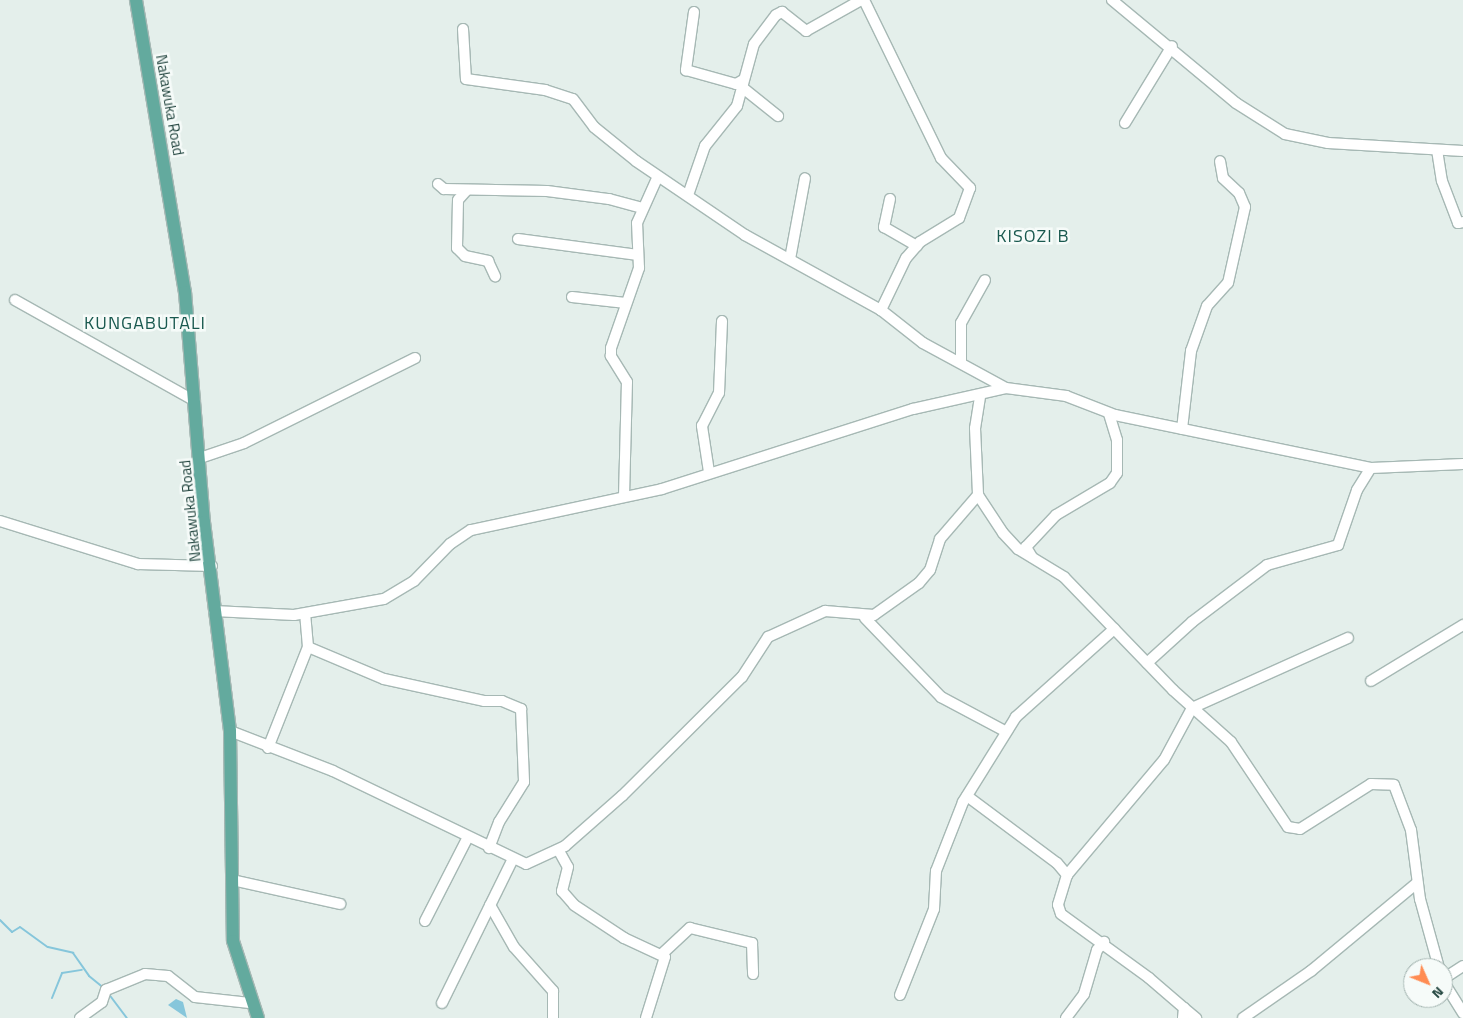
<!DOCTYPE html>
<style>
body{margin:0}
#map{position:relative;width:1463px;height:1018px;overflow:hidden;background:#e4efeb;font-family:"Titillium Web",sans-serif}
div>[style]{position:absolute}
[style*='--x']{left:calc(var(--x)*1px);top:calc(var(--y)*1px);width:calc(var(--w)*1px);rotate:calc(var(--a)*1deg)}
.water>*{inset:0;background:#86c6db}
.stream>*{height:2px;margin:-1px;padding:0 1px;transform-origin:1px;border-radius:1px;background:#86c6db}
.roads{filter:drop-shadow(1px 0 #a6b8b4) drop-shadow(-1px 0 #a6b8b4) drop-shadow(0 1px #a6b8b4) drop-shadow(0 -1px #a6b8b4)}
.minor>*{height:10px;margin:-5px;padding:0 5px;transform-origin:5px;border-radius:5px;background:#fff}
.major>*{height:12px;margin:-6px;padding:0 6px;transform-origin:6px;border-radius:6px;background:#63aa9e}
span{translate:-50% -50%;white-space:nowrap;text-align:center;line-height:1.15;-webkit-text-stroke:5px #f6fbf9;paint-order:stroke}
.street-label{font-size:15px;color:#21443e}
.quarter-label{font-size:18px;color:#19594f;letter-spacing:1px}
.north{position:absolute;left:1403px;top:958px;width:50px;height:50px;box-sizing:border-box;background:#f6fbf9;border:1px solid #a1b2ae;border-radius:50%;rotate:134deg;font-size:14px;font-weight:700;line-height:20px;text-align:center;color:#21443e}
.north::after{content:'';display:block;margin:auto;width:18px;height:22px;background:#ff8c53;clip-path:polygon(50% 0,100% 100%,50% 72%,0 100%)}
</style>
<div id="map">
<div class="water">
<div style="clip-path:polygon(176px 999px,183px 1002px,187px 1018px,168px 1005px)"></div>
</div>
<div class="stream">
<div style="--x:0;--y:920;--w:17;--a:45"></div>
<div style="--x:12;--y:932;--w:9;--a:-32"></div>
<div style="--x:20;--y:927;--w:34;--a:36"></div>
<div style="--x:48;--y:947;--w:26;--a:13"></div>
<div style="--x:73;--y:953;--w:28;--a:55"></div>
<div style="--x:89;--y:976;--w:19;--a:39"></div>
<div style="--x:108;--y:993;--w:31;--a:53"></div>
<div style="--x:52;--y:998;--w:27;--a:-68"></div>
<div style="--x:62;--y:973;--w:20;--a:-9"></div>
</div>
<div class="roads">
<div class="minor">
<div style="--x:864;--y:0;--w:176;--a:64"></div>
<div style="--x:941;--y:158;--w:42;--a:46"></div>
<div style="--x:970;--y:188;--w:32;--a:110"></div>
<div style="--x:959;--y:218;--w:46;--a:148.4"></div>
<div style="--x:920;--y:242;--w:21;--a:131"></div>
<div style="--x:906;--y:258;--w:58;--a:115.7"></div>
<div style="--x:1112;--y:0;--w:161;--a:39.7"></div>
<div style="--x:1236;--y:103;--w:58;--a:32.3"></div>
<div style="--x:1285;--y:134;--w:44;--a:11.8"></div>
<div style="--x:1328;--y:143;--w:135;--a:3.4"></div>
<div style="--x:694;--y:12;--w:59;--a:97.9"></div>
<div style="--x:686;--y:70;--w:52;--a:15.6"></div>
<div style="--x:736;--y:84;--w:8;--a:-30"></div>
<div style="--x:463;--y:29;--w:50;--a:86.6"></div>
<div style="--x:466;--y:79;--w:80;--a:7.9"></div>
<div style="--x:545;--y:90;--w:29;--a:18"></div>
<div style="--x:573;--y:99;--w:35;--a:53"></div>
<div style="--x:594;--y:127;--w:54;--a:39"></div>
<div style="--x:636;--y:161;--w:132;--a:34.2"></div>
<div style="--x:745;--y:235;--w:155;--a:28.9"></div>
<div style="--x:881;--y:310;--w:53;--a:38.2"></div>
<div style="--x:923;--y:343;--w:94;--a:28.5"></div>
<div style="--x:743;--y:88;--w:45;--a:38.7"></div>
<div style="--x:1125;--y:123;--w:90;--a:-58.6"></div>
<div style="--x:1437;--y:150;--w:31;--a:81"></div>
<div style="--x:1442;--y:181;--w:45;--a:69.1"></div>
<div style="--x:1458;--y:223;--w:5;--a:-11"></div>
<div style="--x:438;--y:184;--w:8;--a:40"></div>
<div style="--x:444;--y:189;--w:103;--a:1.1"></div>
<div style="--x:547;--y:191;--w:63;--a:7.4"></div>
<div style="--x:609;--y:199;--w:34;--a:15"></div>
<div style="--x:467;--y:190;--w:13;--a:132"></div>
<div style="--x:458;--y:200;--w:48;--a:91.2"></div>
<div style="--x:457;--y:248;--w:11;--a:45"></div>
<div style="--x:465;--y:256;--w:24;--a:12"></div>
<div style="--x:488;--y:261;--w:17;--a:65"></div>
<div style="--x:688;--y:195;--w:52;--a:-70.9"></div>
<div style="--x:705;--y:146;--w:51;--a:-51.3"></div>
<div style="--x:737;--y:106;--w:64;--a:-74.7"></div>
<div style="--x:754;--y:44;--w:36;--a:-53"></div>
<div style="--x:776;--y:15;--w:7;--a:-27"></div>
<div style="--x:782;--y:12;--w:31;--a:38"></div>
<div style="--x:806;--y:31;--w:63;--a:-29.4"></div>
<div style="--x:890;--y:199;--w:29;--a:102"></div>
<div style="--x:884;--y:227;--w:38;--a:30"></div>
<div style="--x:518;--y:239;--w:121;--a:7.6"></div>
<div style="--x:790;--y:259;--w:82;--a:-79.5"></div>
<div style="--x:572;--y:297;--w:54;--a:6.3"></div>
<div style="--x:15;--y:300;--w:206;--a:29.3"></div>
<div style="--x:961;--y:362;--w:39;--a:-90"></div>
<div style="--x:961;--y:323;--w:49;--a:-60.8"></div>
<div style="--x:980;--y:397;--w:31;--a:99"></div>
<div style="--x:975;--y:428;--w:67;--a:87.4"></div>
<div style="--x:978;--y:495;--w:45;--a:56.7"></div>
<div style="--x:1003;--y:533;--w:22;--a:47"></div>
<div style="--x:1018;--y:549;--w:54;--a:31.3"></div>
<div style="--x:1064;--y:577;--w:157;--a:46"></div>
<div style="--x:1173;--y:690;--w:78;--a:41.9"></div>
<div style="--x:1231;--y:742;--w:102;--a:56.2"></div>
<div style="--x:1288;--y:827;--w:12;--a:9"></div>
<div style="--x:1300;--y:829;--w:84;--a:-32.4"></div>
<div style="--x:1371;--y:784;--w:23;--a:2"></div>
<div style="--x:1394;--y:785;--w:48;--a:69.3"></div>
<div style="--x:1411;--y:830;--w:70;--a:82.6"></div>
<div style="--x:1420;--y:899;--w:72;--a:74.6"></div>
<div style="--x:1182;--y:429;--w:79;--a:-83.4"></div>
<div style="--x:1191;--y:351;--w:48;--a:-70.4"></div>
<div style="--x:1207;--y:306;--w:31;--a:-48"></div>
<div style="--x:1228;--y:283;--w:78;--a:-77.4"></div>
<div style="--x:1245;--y:207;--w:15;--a:-113"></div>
<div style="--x:1239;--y:193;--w:22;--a:-137"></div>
<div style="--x:1223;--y:178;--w:17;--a:-100"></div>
<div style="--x:200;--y:458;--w:46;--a:-18.8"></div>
<div style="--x:244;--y:443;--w:191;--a:-26.4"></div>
<div style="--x:709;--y:472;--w:47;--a:-98.7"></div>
<div style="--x:702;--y:426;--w:37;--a:-63"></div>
<div style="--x:719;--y:393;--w:72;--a:-87.6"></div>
<div style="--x:624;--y:496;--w:114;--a:-88.5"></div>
<div style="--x:627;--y:382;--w:31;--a:-122"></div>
<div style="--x:611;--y:356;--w:8;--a:-90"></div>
<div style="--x:611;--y:348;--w:85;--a:-70.7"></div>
<div style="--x:639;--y:268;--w:45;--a:-92.5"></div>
<div style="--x:637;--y:223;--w:51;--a:-65.9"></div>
<div style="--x:0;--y:521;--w:145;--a:17.3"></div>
<div style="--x:138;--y:564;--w:74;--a:1.5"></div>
<div style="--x:1032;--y:557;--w:12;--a:-121"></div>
<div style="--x:1026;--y:547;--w:44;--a:-46.8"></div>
<div style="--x:1056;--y:515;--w:63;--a:-30.7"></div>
<div style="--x:1110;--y:483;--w:12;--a:-55"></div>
<div style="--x:1117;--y:473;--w:33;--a:-90"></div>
<div style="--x:1117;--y:440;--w:28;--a:-107"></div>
<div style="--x:214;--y:611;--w:80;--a:2.9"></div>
<div style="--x:294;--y:615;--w:91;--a:-10.1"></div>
<div style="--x:384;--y:599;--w:35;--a:-31"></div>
<div style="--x:414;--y:581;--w:52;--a:-45.8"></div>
<div style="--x:450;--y:544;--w:25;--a:-34"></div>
<div style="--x:471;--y:530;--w:195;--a:-12.1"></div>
<div style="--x:662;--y:489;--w:263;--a:-17.7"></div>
<div style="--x:913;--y:409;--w:95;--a:-12.7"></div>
<div style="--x:1006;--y:388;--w:61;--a:7.6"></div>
<div style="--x:1066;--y:396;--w:53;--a:21.2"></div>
<div style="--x:1115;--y:415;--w:261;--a:11.7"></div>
<div style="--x:1371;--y:468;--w:92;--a:-2.5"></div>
<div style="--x:865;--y:618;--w:110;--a:46.1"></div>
<div style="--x:941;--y:697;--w:72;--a:28"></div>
<div style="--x:308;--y:647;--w:82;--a:22.8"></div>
<div style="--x:384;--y:679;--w:102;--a:12.4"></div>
<div style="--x:484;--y:701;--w:18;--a:0"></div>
<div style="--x:502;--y:701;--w:21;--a:23"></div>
<div style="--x:521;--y:709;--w:73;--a:87.6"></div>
<div style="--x:524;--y:782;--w:47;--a:122"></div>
<div style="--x:499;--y:822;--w:28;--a:111"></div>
<div style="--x:1147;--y:663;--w:61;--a:-42.3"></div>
<div style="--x:1192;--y:622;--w:94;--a:-37.2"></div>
<div style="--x:1267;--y:565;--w:74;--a:-15.7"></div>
<div style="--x:1338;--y:545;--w:58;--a:-70.9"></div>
<div style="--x:1357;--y:490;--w:26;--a:-58"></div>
<div style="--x:1371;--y:681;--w:108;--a:-31.3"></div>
<div style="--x:230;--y:731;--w:110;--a:21.2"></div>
<div style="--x:333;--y:771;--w:214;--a:25.7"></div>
<div style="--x:526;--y:864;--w:43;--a:-24.8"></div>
<div style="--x:565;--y:846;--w:76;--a:-41.3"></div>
<div style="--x:622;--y:796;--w:169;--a:-44.8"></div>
<div style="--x:742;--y:677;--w:48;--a:-57"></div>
<div style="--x:768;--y:637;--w:63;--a:-24.5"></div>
<div style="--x:825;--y:611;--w:49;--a:4.7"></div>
<div style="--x:874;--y:615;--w:55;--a:-35.4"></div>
<div style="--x:919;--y:583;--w:17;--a:-50"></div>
<div style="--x:930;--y:570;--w:33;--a:-72"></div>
<div style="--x:940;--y:539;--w:58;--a:-49.2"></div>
<div style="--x:268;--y:748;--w:109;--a:-68.4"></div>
<div style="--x:308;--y:647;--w:33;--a:-95"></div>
<div style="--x:967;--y:796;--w:112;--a:36.7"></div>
<div style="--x:1057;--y:863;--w:16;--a:50"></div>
<div style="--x:1067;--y:875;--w:31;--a:107"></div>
<div style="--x:1058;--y:905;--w:9;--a:72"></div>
<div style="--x:1061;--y:914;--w:109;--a:36"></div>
<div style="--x:1149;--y:978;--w:46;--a:40.6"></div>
<div style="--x:1184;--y:1008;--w:10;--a:96"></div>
<div style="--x:559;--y:851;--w:18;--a:61"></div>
<div style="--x:568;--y:867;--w:25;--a:104"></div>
<div style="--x:562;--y:891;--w:18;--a:49"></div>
<div style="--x:574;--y:905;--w:60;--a:33.4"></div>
<div style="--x:624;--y:938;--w:45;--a:24.9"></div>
<div style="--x:665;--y:957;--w:64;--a:107.3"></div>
<div style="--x:1067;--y:875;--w:150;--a:-49.9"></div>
<div style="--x:1164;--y:760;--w:59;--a:-61.7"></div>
<div style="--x:1192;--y:708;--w:171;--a:-24.2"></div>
<div style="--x:232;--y:880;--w:111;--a:12.5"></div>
<div style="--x:490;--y:905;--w:48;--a:60.3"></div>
<div style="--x:514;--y:947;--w:59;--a:48.4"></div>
<div style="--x:553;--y:991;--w:27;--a:90"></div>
<div style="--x:425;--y:921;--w:94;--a:-62.9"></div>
<div style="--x:663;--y:953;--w:37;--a:-43"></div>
<div style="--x:690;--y:928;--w:64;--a:13.6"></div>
<div style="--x:752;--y:943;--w:31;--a:88"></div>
<div style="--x:1443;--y:979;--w:24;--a:-33"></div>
<div style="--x:1443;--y:981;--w:38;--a:58"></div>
<div style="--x:900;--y:995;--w:92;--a:-68.4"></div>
<div style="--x:934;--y:909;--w:38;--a:-87"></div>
<div style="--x:936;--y:871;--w:74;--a:-68.6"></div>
<div style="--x:963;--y:802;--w:100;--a:-58.1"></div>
<div style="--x:1016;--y:717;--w:132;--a:-41.9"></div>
<div style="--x:442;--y:1003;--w:158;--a:-63.8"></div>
<div style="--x:1184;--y:1008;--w:16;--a:40"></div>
<div style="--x:80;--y:1018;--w:27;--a:-36"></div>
<div style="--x:102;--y:1002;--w:13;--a:-72"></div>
<div style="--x:106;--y:990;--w:42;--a:-22.3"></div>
<div style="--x:145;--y:974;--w:23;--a:5"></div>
<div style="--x:168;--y:976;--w:34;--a:38"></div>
<div style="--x:195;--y:997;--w:55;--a:6.2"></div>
<div style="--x:1066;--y:1018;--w:30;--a:-53"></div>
<div style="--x:1084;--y:994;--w:46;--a:-73.5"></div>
<div style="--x:1097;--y:950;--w:11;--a:-49"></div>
<div style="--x:1243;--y:1018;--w:83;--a:-34.7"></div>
<div style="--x:1311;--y:971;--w:138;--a:-39.7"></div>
</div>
<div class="major">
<div style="--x:136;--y:0;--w:296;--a:80.5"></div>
<div style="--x:185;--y:292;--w:231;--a:85.3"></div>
<div style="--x:204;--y:522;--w:211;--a:82.9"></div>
<div style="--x:230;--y:731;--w:210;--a:89.2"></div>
<div style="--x:233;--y:941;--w:81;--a:72"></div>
</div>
</div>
<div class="street-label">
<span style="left:170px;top:105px;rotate:80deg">Nakawuka Road</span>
<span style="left:190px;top:511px;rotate:-96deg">Nakawuka Road</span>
</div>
<div class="quarter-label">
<span style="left:1033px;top:236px">KISOZI B</span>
<span style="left:145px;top:323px">KUNGABUTALI</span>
</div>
<div class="north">N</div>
</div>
